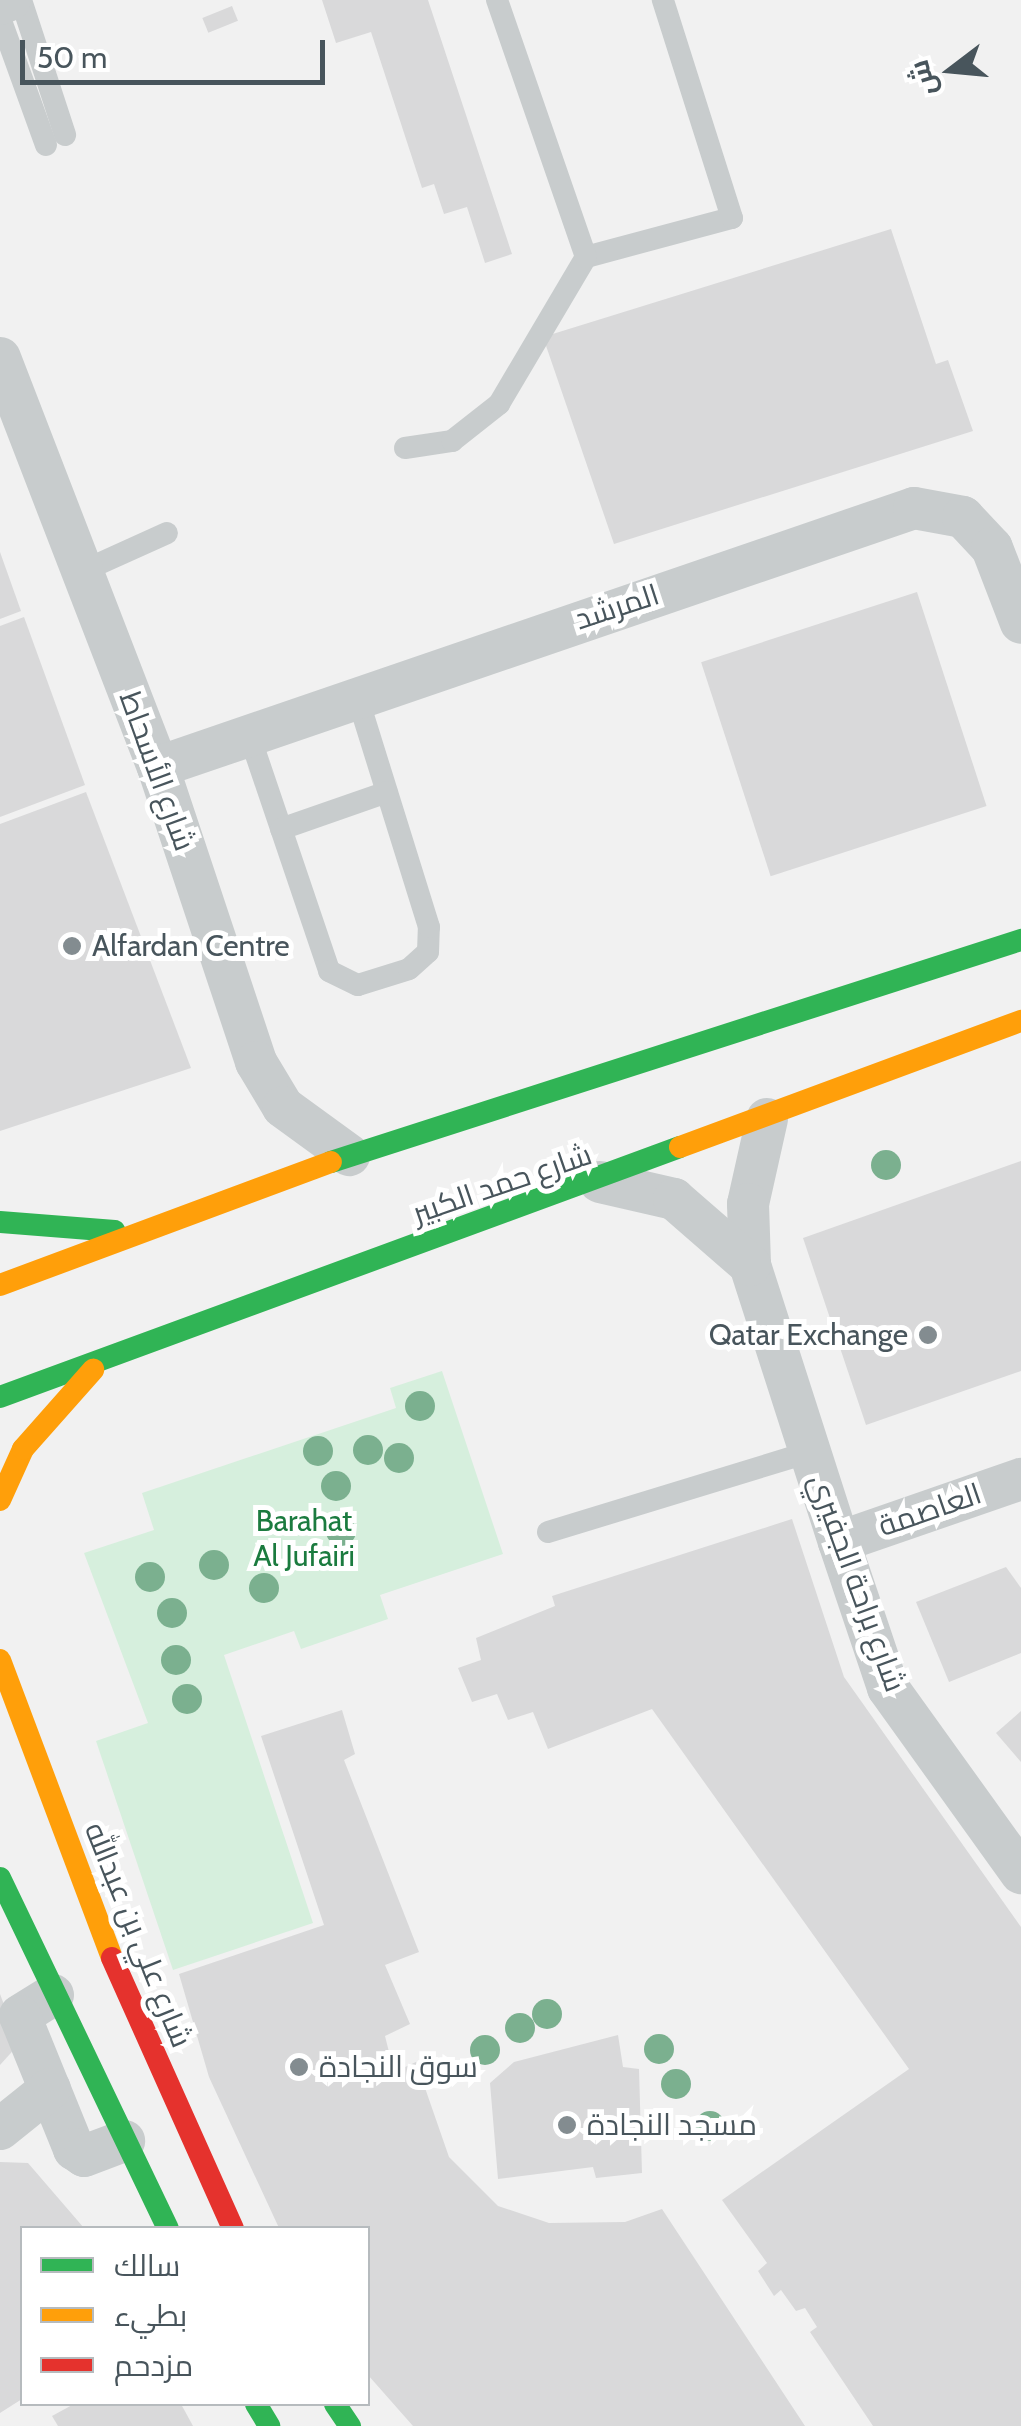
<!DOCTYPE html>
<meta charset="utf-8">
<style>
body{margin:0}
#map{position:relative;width:1021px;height:2426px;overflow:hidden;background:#f1f1f1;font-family:Cabin,Cairo,sans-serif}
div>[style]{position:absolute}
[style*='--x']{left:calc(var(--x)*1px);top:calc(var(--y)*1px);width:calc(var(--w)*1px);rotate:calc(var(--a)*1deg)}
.green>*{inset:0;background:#d6efdd}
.building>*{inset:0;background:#d9d9da;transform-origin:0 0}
.lane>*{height:22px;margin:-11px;padding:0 11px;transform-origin:11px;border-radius:11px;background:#c8cccd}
.street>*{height:42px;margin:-21px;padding:0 21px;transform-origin:21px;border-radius:21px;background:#c8cccd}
.fast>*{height:22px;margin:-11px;padding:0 11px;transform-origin:11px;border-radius:11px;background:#30b455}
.slow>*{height:22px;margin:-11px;padding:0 11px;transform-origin:11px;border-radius:11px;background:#ff9f0a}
.jam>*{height:22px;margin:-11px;padding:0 11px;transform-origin:11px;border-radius:11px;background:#e5322d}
.trees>*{width:30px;height:30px;margin:-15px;border-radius:50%;background:#7bb08f}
.dots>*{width:28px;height:28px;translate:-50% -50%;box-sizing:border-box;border:5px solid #fff;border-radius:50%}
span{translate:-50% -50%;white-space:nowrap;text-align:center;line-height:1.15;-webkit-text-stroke:10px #fff;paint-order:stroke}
.street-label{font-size:30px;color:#48555c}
.poi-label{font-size:30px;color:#48555c}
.left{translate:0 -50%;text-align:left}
.right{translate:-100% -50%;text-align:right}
.park-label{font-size:30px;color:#1b7b3f}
.legend{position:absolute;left:20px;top:2226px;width:350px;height:180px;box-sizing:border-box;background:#fff;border:2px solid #b6bbbe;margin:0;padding:12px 18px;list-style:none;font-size:30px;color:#48555c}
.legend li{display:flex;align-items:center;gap:20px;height:50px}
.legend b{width:50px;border:2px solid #b6bbbe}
.north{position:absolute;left:901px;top:20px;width:100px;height:100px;-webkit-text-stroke:8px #fff;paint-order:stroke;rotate:254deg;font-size:28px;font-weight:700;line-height:40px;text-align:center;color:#48555c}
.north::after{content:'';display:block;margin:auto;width:35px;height:45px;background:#48555c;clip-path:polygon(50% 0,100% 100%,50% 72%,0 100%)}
.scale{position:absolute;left:20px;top:40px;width:305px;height:45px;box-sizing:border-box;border:5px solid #48555c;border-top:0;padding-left:12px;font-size:30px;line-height:35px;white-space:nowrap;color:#48555c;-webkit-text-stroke:8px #fff;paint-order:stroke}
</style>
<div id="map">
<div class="green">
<div style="clip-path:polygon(442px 1371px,503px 1554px,380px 1595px,388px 1619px,301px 1649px,294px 1631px,224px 1655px,313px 1923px,173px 1970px,96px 1741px,148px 1723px,84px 1553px,154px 1530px,142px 1493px,396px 1408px,390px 1388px)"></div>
</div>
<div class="building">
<div style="clip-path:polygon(322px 0,428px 0,512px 254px,485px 263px,467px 207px,444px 214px,434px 184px,422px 188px,371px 32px,336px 43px)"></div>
<div style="left:232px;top:6px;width:16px;height:32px;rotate:68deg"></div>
<div style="clip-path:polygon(891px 229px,936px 364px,948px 360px,973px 431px,614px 544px,543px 337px)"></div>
<div style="clip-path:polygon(0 552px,21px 611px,0 619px)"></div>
<div style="left:917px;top:592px;width:225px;height:227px;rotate:72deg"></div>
<div style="clip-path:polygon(24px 617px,85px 785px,0 817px,0 626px)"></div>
<div style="clip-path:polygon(86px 792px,191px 1068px,0 1131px,0 824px)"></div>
<div style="clip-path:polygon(1021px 1161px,1021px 1371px,866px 1425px,803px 1238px)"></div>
<div style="clip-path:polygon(792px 1519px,844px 1677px,1021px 1927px,1021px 2426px,873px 2426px,810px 2332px,817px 2327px,805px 2308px,796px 2311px,781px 2290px,774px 2296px,758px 2271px,767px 2263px,722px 2200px,909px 2069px,652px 1709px,548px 1749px,533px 1712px,508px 1720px,497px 1694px,472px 1702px,458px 1668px,481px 1660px,476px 1638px,555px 1606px,552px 1596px)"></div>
<div style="clip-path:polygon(1006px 1567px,1021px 1588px,1021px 1653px,949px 1682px,916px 1602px)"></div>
<div style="clip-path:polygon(342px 1710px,355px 1754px,344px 1760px,419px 1952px,385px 1965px,410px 2024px,385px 2036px,394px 2072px,416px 2062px,449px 2157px,498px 2206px,549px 2223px,625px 2222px,662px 2209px,805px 2426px,413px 2426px,368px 2375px,368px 2228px,279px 2228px,209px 2077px,179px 1974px,324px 1925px,261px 1736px)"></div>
<div style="clip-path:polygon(1021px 1711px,1021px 1762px,996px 1733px)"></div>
<div style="clip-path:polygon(0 1994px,19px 2044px,0 2065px)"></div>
<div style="clip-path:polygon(618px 2035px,623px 2067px,639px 2069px,642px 2173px,596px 2178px,593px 2167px,498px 2179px,490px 2083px,514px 2062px)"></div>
<div style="clip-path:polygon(0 2162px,28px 2163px,84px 2228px,22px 2228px,22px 2399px,0 2413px)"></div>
<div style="clip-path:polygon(74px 2404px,181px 2404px,193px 2426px,58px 2426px,52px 2416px)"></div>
</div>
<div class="lane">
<div style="--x:21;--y:0;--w:142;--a:71.9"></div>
<div style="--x:0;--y:18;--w:135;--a:70.1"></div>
<div style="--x:586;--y:257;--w:151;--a:-15"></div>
<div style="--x:732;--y:218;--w:229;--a:-107.6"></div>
<div style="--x:405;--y:448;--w:48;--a:-8.5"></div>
<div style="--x:452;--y:441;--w:60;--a:-38.2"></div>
<div style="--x:499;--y:404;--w:171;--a:-59.4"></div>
<div style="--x:586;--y:257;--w:272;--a:-109.1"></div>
<div style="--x:83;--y:571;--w:92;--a:-24.3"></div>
<div style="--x:249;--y:734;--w:250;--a:71.3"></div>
<div style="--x:329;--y:971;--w:32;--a:26"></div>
<div style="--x:358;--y:985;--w:53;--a:-17.4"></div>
<div style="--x:409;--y:969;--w:25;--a:-42"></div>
<div style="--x:428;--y:952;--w:25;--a:-88"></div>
<div style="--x:429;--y:927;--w:245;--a:-107.3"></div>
<div style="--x:281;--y:829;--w:112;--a:-19.2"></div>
<div style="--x:548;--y:1532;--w:274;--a:-17"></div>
</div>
<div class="street">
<div style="--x:0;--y:4;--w:11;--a:-22"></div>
<div style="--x:0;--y:358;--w:438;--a:68.9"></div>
<div style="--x:158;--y:767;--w:311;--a:71.6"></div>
<div style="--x:256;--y:1062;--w:52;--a:59"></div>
<div style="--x:283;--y:1107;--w:82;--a:36"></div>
<div style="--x:158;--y:767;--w:799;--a:-18.91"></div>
<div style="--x:914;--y:508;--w:50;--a:10.4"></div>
<div style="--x:963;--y:517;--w:42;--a:46.9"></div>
<div style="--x:992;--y:548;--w:80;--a:68.9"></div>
<div style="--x:767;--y:1119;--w:87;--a:102.6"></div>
<div style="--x:748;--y:1204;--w:61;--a:88.1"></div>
<div style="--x:750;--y:1265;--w:291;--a:72.2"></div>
<div style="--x:839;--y:1542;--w:154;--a:71.4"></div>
<div style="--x:888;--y:1688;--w:228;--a:54.3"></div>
<div style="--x:600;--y:1182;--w:76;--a:12.9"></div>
<div style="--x:674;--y:1199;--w:101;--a:41"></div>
<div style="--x:839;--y:1542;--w:193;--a:-19.1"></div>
<div style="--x:53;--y:1995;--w:39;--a:148"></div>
<div style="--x:20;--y:2016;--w:144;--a:67.9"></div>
<div style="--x:74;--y:2149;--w:12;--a:35"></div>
<div style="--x:84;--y:2156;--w:43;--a:-20.6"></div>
<div style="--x:0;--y:2129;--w:64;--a:-38.7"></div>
</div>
<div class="fast">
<div style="--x:331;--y:1162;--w:725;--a:-17.84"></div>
<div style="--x:0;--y:1222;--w:115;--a:4.5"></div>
<div style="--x:0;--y:1397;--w:724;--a:-20.19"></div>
<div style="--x:0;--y:1878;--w:388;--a:64.4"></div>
<div style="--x:256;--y:2404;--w:26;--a:59"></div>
<div style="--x:335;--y:2404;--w:27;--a:56"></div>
</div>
<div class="slow">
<div style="--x:680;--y:1147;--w:364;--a:-20.3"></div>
<div style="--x:0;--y:1285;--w:353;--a:-20.4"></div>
<div style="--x:0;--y:1500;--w:56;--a:-65.7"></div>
<div style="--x:23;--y:1449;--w:106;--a:-48.5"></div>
<div style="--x:0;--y:1660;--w:318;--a:69.4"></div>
</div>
<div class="jam">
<div style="--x:112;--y:1958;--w:296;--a:65.9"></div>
</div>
<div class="trees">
<div style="left:886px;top:1165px"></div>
<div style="left:420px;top:1406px"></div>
<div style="left:368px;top:1450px"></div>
<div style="left:318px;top:1451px"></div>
<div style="left:399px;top:1458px"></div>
<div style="left:336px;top:1486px"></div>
<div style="left:341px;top:1531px"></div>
<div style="left:214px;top:1565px"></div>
<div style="left:150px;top:1577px"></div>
<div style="left:264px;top:1588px"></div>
<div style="left:172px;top:1613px"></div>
<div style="left:176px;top:1660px"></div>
<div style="left:187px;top:1699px"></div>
<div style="left:547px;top:2014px"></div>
<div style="left:520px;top:2028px"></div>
<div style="left:659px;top:2049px"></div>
<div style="left:485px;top:2050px"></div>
<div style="left:676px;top:2084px"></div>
<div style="left:710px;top:2126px"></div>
</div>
<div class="dots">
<div style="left:72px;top:946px;background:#838c90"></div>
<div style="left:928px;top:1335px;background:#838c90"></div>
<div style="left:299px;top:2067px;background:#838c90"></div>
<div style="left:567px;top:2125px;background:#838c90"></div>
</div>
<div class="street-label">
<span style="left:617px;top:607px;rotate:-18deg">المرشد</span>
<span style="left:157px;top:771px;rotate:70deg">شارع الأسحاط</span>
<span style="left:502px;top:1184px;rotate:-19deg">شارع حمد الكبير</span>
<span style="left:930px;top:1510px;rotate:-19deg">العاصمة</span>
<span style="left:857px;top:1583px;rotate:70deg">شارع براحة الجفيري</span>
<span style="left:138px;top:1935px;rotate:68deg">شارع علي بن عبدالله</span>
</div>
<div class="poi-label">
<span class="left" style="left:92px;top:946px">Alfardan Centre</span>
<span class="right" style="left:908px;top:1335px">Qatar Exchange</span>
<span class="left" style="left:319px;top:2067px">سوق النجادة</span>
<span class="left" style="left:587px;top:2125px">مسجد النجادة</span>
</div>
<div class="park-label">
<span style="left:304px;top:1538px">Barahat<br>Al Jufairi</span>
</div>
<ul class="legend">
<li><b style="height:12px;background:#30b455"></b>سالك</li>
<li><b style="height:12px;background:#ff9f0a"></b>بطيء</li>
<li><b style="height:12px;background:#e5322d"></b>مزدحم</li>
</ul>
<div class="north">ش</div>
<div class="scale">50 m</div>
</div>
